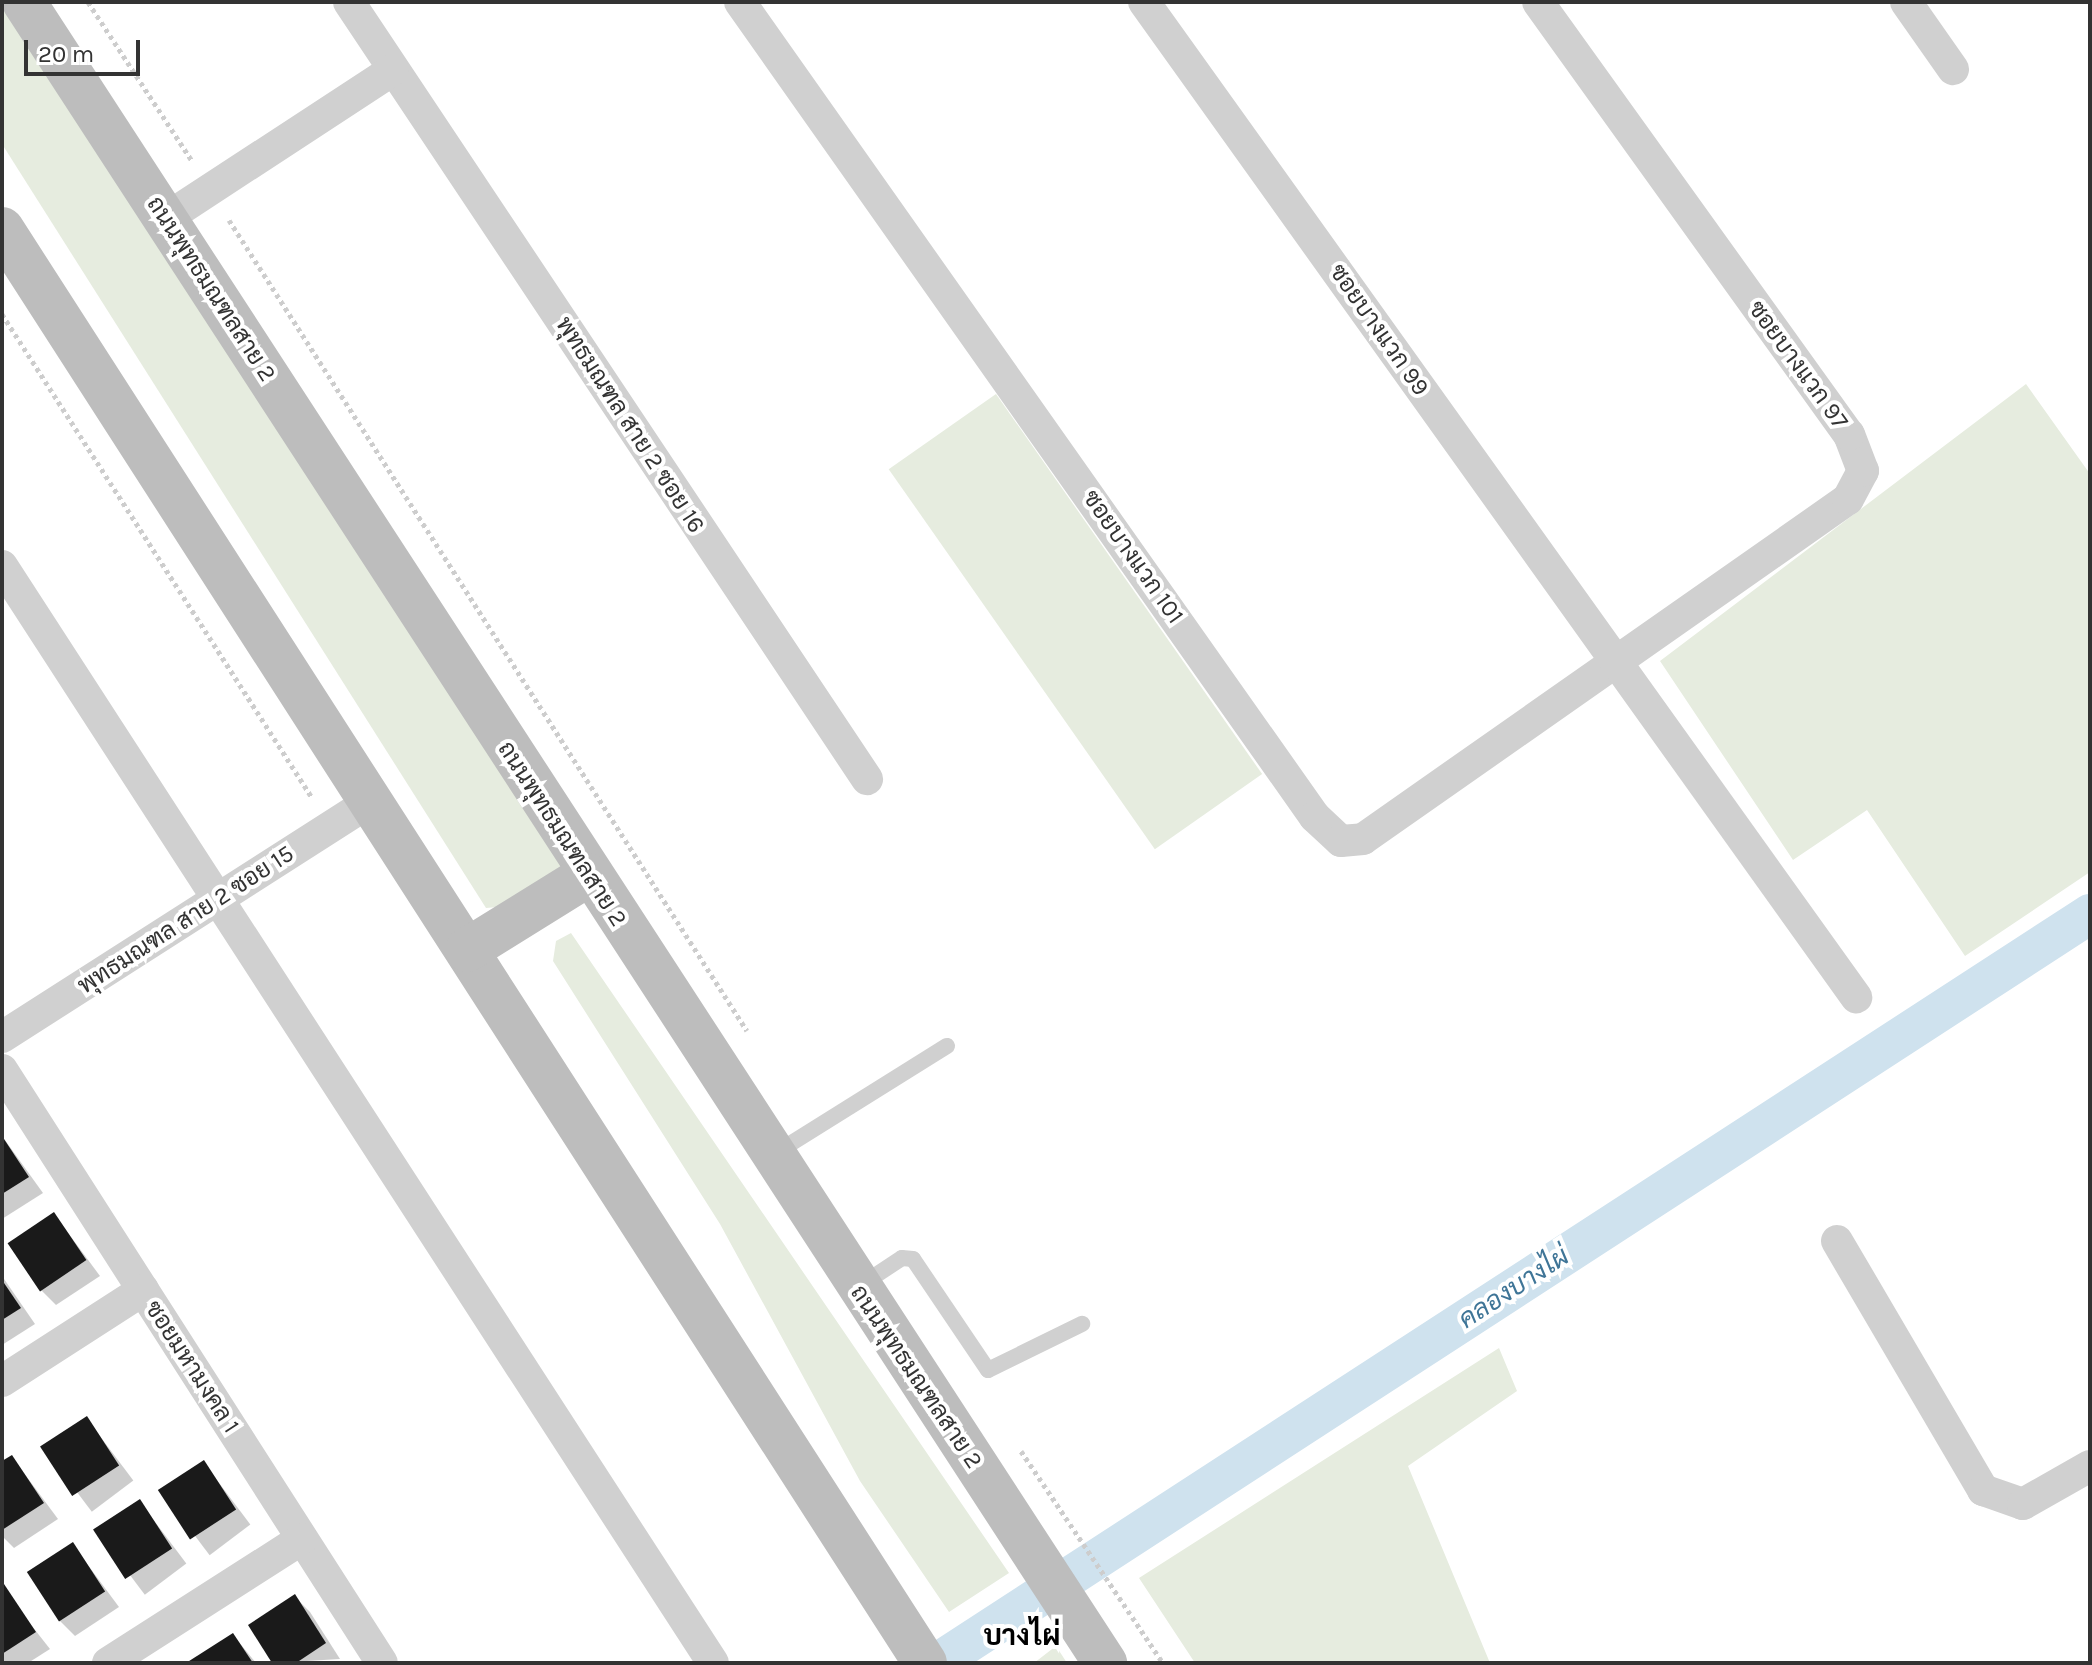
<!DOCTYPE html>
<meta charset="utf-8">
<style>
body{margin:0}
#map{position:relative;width:2092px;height:1665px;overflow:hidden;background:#fff;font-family:Karla,Sarabun,sans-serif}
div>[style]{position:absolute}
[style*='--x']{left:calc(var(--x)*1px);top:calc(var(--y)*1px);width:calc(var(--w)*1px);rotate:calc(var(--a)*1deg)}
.green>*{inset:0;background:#e6ecdf;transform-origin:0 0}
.shadow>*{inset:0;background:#0003;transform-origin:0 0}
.canal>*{height:40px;margin:-20px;padding:0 20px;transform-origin:20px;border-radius:20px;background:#cfe2ee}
.building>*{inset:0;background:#1a1a1a;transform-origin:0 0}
.path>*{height:5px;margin-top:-2.5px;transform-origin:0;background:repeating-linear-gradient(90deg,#cdcdcd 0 4px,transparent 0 8px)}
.service>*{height:16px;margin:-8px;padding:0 8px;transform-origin:8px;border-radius:8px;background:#d0d0d0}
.minor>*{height:32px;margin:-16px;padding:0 16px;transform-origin:16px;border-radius:16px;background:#d0d0d0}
.secondary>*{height:44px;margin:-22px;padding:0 22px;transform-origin:22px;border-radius:22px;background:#bdbdbd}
span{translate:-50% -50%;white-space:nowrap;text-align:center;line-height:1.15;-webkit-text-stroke:8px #fff;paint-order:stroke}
.street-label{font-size:24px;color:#333}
.water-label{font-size:26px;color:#3f7597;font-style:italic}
.quarter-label{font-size:28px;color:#000;font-weight:700}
.frame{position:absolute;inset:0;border:4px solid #333;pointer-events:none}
.scale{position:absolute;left:24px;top:40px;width:116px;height:36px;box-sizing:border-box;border:4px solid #333;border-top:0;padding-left:10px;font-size:24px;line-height:28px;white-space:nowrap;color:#333;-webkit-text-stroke:6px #fff;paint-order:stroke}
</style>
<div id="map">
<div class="green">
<div style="clip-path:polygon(2px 3px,550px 847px,565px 874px,510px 906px,486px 908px,2px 144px)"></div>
<div style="clip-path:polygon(2026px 384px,2090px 474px,2090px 872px,1965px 956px,1867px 810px,1793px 860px,1660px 661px)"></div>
<div style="left:996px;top:394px;width:464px;height:131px;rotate:55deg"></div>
<div style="clip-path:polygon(571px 933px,1009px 1573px,949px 1612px,860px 1481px,720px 1224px,553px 961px,556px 941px)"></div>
<div style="clip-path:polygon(1499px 1348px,1517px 1391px,1408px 1466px,1490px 1663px,1195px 1663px,1139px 1578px)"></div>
<div style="clip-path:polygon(1056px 1646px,1067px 1663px,1034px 1663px)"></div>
</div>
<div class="shadow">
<div style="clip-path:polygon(2px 1136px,43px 1193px,2px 1219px)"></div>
<div style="clip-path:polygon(54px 1214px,100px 1276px,56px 1305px,40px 1289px)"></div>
<div style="clip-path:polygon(2px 1276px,35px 1324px,2px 1345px)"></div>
<div style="left:87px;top:1419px;width:77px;height:52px;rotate:53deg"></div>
<div style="clip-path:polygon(12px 1457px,58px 1519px,14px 1548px,2px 1536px,2px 1463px)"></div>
<div style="left:204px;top:1463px;width:77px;height:51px;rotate:53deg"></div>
<div style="left:140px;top:1502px;width:77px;height:52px;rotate:53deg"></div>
<div style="clip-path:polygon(73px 1545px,119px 1607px,75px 1636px,59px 1620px)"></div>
<div style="clip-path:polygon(2px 1588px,50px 1649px,28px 1663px,2px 1663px)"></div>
<div style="clip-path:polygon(295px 1597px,310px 1612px,340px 1659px,274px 1663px)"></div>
<div style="clip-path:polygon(233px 1635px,256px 1663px,190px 1663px)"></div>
</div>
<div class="canal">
<div style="--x:937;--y:1663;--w:1375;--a:-33.01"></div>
</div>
<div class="building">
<div style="clip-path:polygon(2px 1136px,29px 1177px,2px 1194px)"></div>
<div style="left:54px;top:1212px;width:58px;height:56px;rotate:56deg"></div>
<div style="clip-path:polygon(2px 1280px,21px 1308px,2px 1320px)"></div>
<div style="left:87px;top:1416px;width:59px;height:56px;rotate:57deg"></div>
<div style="clip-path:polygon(12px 1455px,44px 1503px,2px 1530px,2px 1461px)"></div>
<div style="left:204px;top:1460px;width:59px;height:55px;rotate:57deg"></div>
<div style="left:140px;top:1499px;width:59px;height:56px;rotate:57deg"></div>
<div style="left:73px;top:1542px;width:59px;height:55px;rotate:57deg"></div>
<div style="clip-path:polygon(4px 1584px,36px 1632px,2px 1654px,2px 1585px)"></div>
<div style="clip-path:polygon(295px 1594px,326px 1643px,296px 1663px,272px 1663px,248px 1625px)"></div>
<div style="clip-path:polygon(233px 1633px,253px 1663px,186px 1663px)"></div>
</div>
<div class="path">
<div style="--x:88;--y:2;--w:190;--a:56.8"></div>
<div style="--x:229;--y:220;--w:962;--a:57.43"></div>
<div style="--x:2;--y:314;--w:573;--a:57.34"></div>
<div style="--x:1021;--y:1451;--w:255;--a:56.2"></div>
</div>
<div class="service">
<div style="--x:774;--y:1154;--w:204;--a:-32"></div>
<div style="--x:861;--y:1285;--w:49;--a:-33.4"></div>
<div style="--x:902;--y:1258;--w:11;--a:5"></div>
<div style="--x:913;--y:1259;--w:134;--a:56"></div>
<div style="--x:988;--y:1370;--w:105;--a:-26.1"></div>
</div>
<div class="minor">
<div style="--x:349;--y:2;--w:934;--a:56.31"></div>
<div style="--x:740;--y:2;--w:997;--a:54.8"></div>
<div style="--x:1315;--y:817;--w:35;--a:43"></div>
<div style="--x:1341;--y:841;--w:22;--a:-5"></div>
<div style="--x:1363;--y:839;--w:592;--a:-35.03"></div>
<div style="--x:1848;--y:499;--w:32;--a:-62"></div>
<div style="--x:1863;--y:471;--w:39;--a:-111"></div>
<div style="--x:1849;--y:435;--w:533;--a:-125.69"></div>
<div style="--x:1144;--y:2;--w:1224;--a:54.41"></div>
<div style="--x:1906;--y:2;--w:82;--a:55"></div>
<div style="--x:165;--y:219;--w:272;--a:-33.2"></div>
<div style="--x:2;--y:566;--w:1307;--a:57.05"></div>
<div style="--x:2;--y:1037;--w:436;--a:-32.6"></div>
<div style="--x:2;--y:1070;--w:704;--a:57.35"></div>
<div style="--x:1837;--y:1241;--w:289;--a:59.6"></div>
<div style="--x:1983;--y:1490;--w:42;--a:19.3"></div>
<div style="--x:2023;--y:1504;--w:77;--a:-29.6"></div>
<div style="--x:2;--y:1381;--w:168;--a:-32.8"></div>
<div style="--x:108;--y:1663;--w:230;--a:-32.6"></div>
</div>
<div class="secondary">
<div style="--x:24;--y:2;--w:1982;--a:56.94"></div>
<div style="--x:2;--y:229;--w:1705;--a:57.23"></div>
<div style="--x:467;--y:950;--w:142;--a:-31.8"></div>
</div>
<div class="street-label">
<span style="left:211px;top:289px;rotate:57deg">ถนนพุทธมณฑลสาย 2</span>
<span style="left:1379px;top:330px;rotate:55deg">ซอยบางแวก 99</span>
<span style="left:1798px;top:365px;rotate:54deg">ซอยบางแวก 97</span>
<span style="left:630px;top:425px;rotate:57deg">พุทธมณฑล สาย 2 ซอย 16</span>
<span style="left:1133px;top:557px;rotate:55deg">ซอยบางแวก 101</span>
<span style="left:562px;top:834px;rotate:57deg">ถนนพุทธมณฑลสาย 2</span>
<span style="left:186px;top:920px;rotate:-33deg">พุทธมณฑล สาย 2 ซอย 15</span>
<span style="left:192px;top:1367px;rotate:57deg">ซอยมหามงคล 1</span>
<span style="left:916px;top:1377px;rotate:56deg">ถนนพุทธมณฑลสาย 2</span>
</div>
<div class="water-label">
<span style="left:1514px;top:1288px;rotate:-33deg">คลองบางไผ่</span>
</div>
<div class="quarter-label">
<span style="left:1022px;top:1636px">บางไผ่</span>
</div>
<div class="frame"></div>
<div class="scale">20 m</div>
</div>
